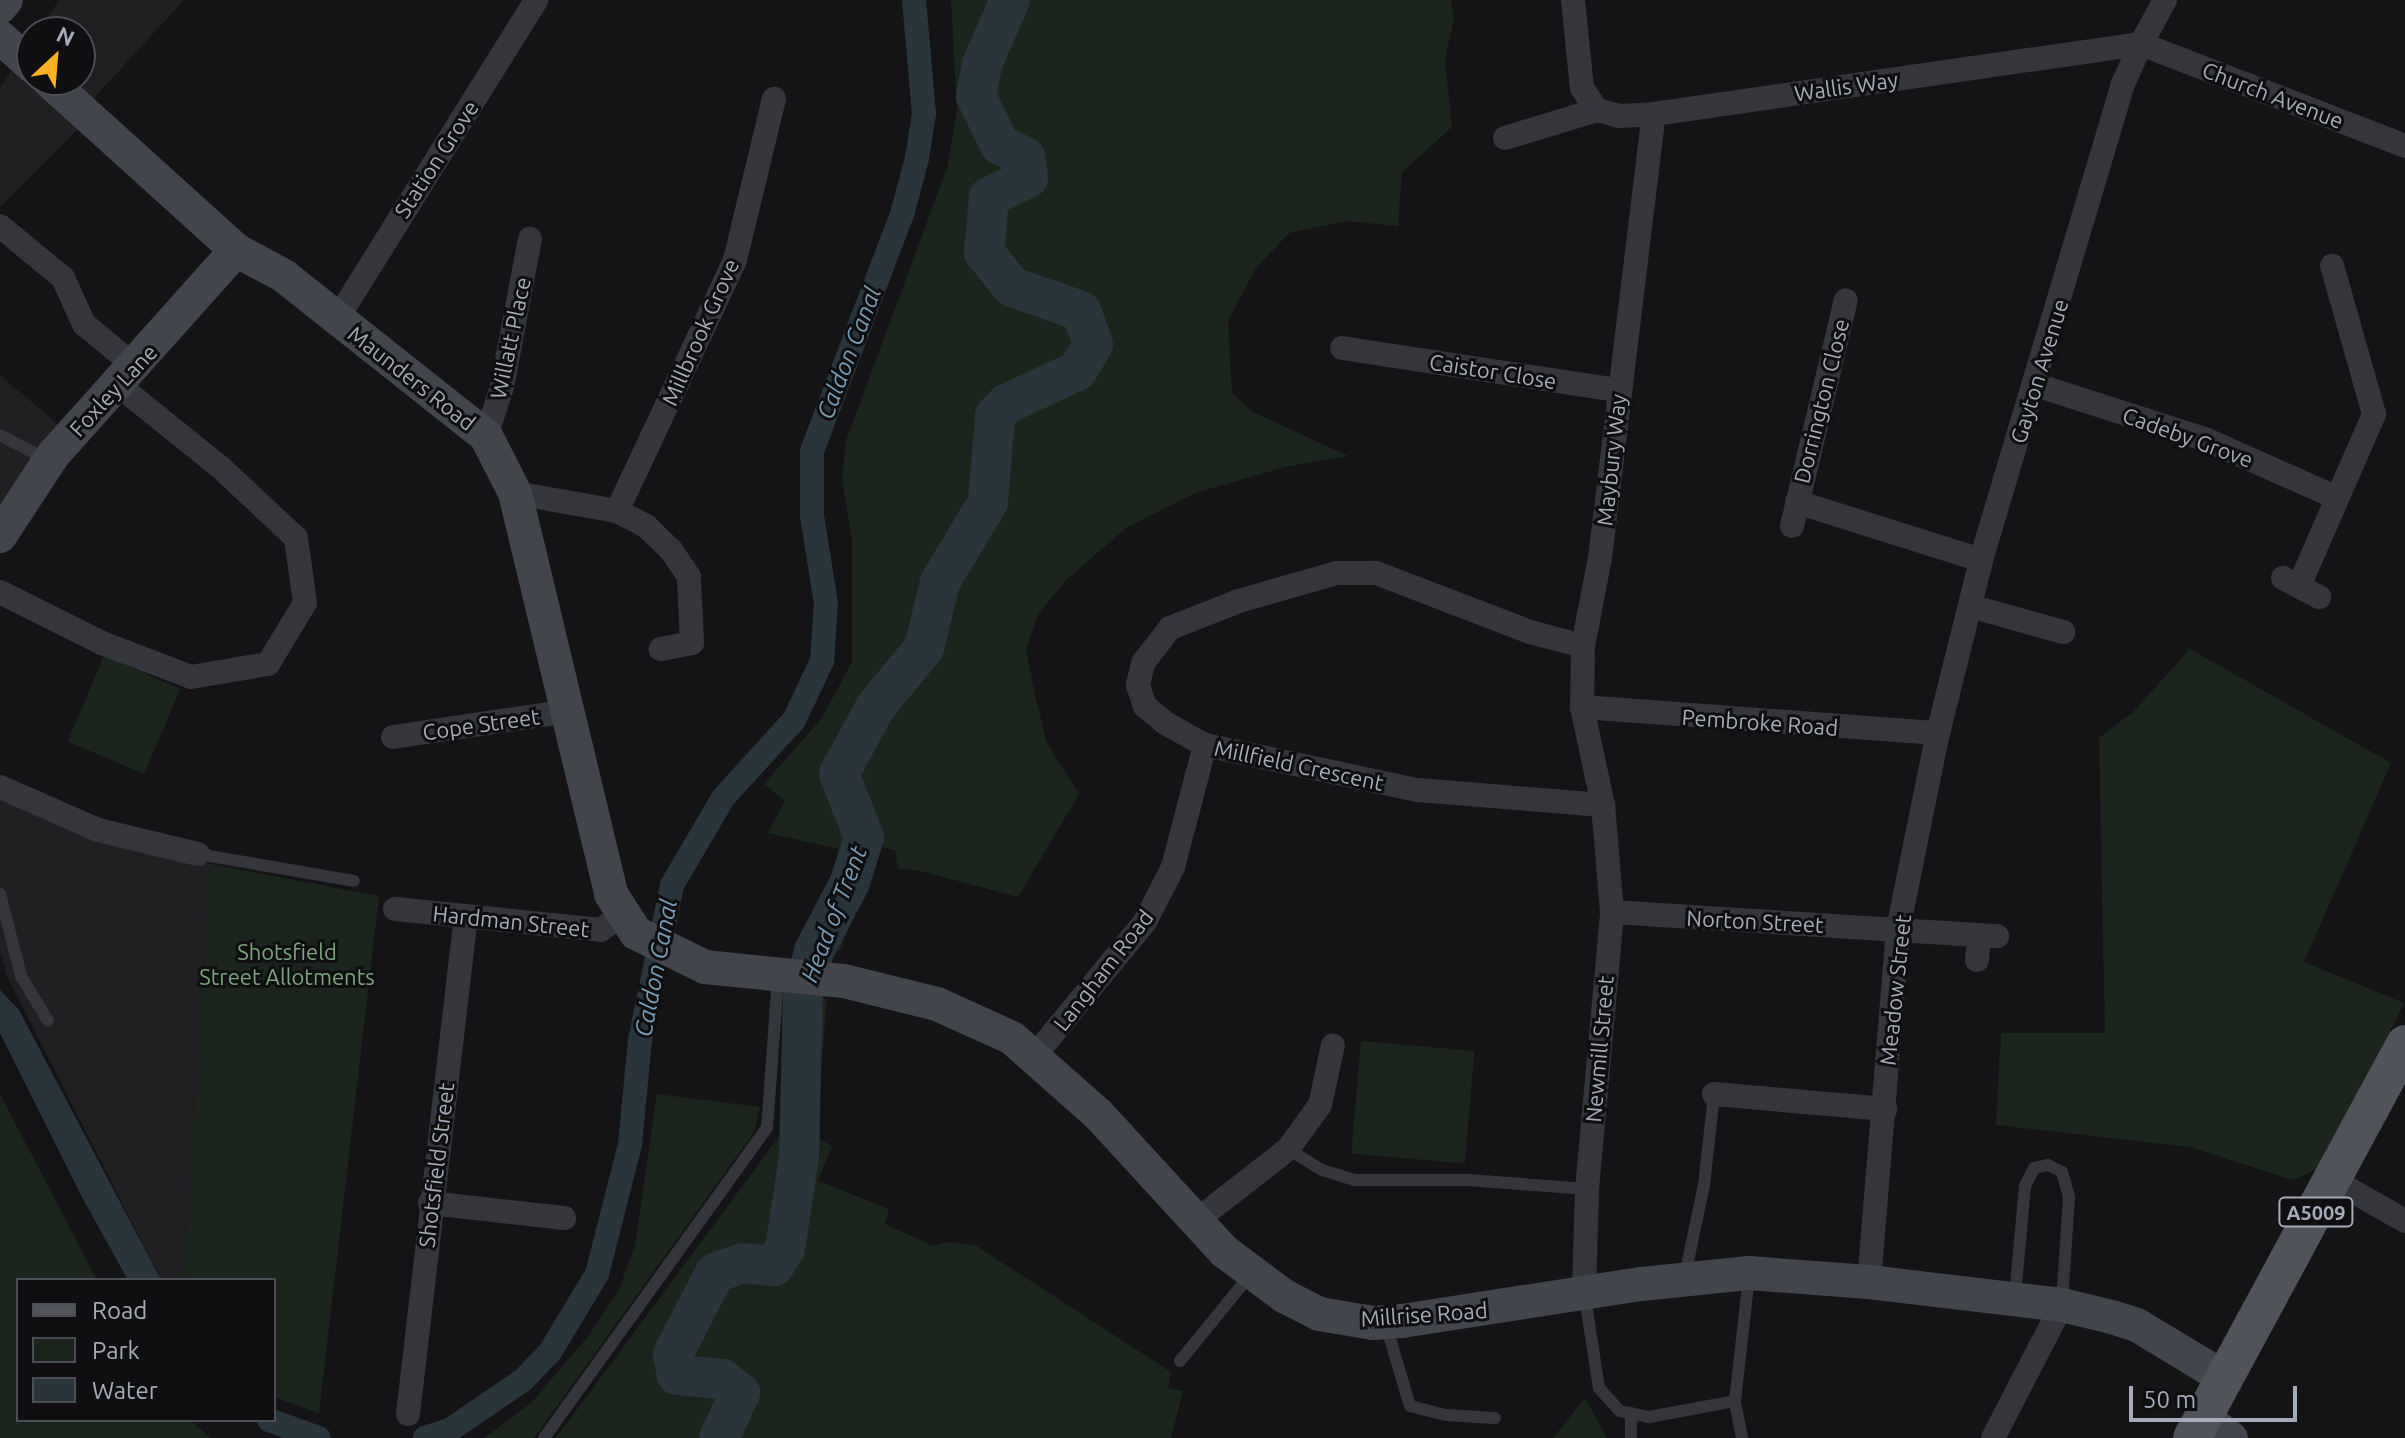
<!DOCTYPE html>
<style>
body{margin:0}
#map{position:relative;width:2405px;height:1438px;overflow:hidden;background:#141416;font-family:Ubuntu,sans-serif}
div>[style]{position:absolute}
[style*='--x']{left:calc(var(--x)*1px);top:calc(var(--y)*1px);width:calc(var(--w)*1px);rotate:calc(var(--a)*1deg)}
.built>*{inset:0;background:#202023}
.green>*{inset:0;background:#1c251d;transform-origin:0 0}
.water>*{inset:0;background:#2a343b}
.canal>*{height:24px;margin:-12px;padding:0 12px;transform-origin:12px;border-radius:12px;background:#2a343b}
.river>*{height:40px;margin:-20px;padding:0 20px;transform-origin:20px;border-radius:20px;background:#2a343b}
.lane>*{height:12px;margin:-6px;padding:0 6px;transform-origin:6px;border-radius:6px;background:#35363c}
.street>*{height:24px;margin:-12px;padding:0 12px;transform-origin:12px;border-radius:12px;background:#35363c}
.secondary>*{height:34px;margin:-17px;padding:0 17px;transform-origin:17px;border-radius:17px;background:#43454c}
.primary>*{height:38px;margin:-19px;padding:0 19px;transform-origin:19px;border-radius:19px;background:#51535b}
span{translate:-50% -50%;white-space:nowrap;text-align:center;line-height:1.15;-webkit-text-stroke:6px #0f0f11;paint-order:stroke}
.shield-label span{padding:2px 6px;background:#0f0f11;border:2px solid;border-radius:6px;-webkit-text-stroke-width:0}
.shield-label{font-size:20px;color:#a5abb8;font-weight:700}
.street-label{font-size:22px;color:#a5abb8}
.park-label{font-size:22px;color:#7ba47c}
.water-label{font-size:24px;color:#799bb5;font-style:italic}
.legend{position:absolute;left:16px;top:1278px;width:260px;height:144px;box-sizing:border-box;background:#0f0f11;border:2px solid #4b4d54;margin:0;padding:10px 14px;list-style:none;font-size:24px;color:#a5abb8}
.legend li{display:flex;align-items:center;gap:16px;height:40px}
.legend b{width:40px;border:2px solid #4b4d54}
.north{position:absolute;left:16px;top:16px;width:80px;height:80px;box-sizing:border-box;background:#0f0f11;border:2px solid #4b4d54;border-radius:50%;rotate:26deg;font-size:22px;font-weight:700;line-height:32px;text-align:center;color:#a5abb8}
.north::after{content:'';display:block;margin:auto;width:28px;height:36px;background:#ffb024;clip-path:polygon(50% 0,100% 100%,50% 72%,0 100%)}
.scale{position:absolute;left:2129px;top:1386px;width:168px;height:36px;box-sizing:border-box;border:4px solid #a5abb8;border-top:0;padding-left:10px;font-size:24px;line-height:28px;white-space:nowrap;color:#a5abb8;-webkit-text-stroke:6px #0f0f11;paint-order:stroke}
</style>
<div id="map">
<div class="built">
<div style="clip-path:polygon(59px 0,184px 0,92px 100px,79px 128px,0 207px,0 88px,32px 41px,32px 80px,80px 80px,80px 32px,38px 32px)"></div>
<div style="clip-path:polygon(0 375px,60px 426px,0 505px)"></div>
<div style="clip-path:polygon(0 796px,141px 852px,210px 864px,185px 1280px,161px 1280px,7px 976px,0 951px)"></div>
</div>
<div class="green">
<div style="clip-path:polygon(951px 0,1451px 0,1454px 18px,1445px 59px,1452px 127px,1402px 172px,1398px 226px,1346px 221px,1289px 233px,1256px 268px,1228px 321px,1232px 393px,1253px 412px,1348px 456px,1285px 467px,1195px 493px,1126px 528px,1065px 581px,1038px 615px,1026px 649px,1035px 695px,1047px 743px,1079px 794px,1018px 897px,917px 870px,898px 869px,895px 850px,878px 846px,840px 951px,805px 947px,844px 850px,768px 833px,785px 801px,764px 784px,822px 718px,852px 662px,852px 540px,842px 479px,846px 441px,947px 168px,957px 110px)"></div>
<div style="clip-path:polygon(2190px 649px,2391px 763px,2304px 962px,2404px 1003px,2322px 1167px,2293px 1180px,2190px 1147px,1996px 1125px,2001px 1033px,2105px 1033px,2099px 738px,2133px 712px)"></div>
<div style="left:104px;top:656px;width:83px;height:93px;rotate:23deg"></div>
<div style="clip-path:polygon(210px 864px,379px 896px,319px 1413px,274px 1397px,274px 1280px,185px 1280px)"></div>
<div style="clip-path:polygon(790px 994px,827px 999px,815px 1137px,832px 1146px,818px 1181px,889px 1209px,885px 1224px,933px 1246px,946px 1242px,975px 1245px,1171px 1372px,1168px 1388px,1183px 1391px,1171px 1438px,556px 1438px,778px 1138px,789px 1099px)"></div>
<div style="left:1361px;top:1041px;width:114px;height:113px;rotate:5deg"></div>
<div style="clip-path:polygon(0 1094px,97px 1280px,18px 1280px,18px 1420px,190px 1420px,210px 1438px,0 1438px)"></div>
<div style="clip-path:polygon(657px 1094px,760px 1107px,754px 1132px,534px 1438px,484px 1438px,531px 1403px,590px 1334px,620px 1287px,635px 1245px)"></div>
<div style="clip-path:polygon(1585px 1398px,1607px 1438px,1553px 1438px)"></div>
</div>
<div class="water">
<div style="clip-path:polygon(0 990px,19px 1010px,161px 1280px,128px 1280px,83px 1199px,0 1033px)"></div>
</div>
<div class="canal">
<div style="--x:269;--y:1420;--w:53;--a:19.8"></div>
<div style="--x:425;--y:1438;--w:26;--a:-18"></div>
<div style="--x:450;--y:1430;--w:88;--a:-34.4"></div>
<div style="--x:523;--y:1380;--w:39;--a:-46"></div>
<div style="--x:550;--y:1352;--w:91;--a:-58.9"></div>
<div style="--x:597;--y:1274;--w:133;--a:-75.7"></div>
<div style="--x:630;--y:1145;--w:105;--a:-84.6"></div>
<div style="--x:640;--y:1040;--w:158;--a:-78.3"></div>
<div style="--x:672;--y:885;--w:101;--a:-59.6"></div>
<div style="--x:723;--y:798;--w:105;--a:-47.7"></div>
<div style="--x:794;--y:720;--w:65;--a:-64.6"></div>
<div style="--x:822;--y:661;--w:57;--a:-86"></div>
<div style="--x:826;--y:604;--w:89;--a:-99"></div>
<div style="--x:812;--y:516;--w:65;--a:-90"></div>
<div style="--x:812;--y:451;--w:257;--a:-69.2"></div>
<div style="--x:903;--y:211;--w:55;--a:-75.2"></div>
<div style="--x:917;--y:158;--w:45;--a:-81"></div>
<div style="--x:924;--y:114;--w:114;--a:-95"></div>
</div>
<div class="river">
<div style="--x:719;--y:1438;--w:50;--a:-65"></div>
<div style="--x:740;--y:1393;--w:23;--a:-142"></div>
<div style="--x:722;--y:1379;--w:45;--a:-174.9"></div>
<div style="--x:677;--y:1375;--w:21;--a:-101"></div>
<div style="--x:673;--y:1354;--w:91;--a:-62.6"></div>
<div style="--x:715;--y:1273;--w:30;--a:-20"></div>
<div style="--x:743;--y:1263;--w:31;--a:6"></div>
<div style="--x:774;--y:1266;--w:20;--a:-57"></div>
<div style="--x:785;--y:1249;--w:93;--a:-81.3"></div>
<div style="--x:799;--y:1157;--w:162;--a:-88.6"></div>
<div style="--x:803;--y:995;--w:45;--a:-76"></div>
<div style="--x:814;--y:951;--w:78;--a:-62.4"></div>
<div style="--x:850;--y:882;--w:47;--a:-72.7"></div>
<div style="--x:864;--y:837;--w:68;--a:-111.6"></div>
<div style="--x:839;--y:774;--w:77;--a:-61.4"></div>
<div style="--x:876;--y:706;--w:75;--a:-50.4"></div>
<div style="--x:924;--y:648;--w:68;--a:-76.4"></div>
<div style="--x:940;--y:582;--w:93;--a:-59"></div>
<div style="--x:988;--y:502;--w:86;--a:-85.3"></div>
<div style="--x:995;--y:416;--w:16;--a:-47"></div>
<div style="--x:1006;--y:404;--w:78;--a:-24.9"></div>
<div style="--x:1077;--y:371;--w:31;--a:-59"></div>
<div style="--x:1093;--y:344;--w:35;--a:-110"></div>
<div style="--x:1081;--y:311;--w:73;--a:-160.8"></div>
<div style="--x:1012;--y:287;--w:45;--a:-128.7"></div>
<div style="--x:984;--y:252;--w:55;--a:-84.8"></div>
<div style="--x:989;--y:197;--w:43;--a:-26"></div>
<div style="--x:1028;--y:178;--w:21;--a:-98"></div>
<div style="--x:1025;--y:157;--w:28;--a:-154"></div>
<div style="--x:1000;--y:145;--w:55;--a:-116.1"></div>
<div style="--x:976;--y:96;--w:33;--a:-79"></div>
<div style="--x:982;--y:64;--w:70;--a:-66.4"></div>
</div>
<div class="lane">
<div style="--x:0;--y:435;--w:52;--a:27.6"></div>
<div style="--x:198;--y:854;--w:158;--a:9.8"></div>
<div style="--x:0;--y:894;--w:85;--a:75.6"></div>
<div style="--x:21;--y:976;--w:52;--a:59"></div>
<div style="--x:1288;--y:1149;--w:40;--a:32"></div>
<div style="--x:1322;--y:1170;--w:34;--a:17"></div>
<div style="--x:1354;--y:1180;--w:114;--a:0"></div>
<div style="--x:1468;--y:1180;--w:119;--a:4.3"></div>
<div style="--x:1685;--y:1275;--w:92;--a:-78.1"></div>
<div style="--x:1704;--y:1185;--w:92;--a:-83.7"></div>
<div style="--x:2015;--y:1296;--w:110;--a:-84.8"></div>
<div style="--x:2025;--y:1186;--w:20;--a:-63"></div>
<div style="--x:2034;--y:1168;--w:14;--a:-12"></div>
<div style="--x:2048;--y:1165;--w:16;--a:27"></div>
<div style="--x:2062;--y:1172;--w:26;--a:74"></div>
<div style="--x:2069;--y:1197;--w:106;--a:93.8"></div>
<div style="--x:1585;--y:1297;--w:92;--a:81.3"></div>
<div style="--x:1599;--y:1388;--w:31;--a:48"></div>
<div style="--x:1620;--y:1411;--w:30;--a:12"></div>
<div style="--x:1649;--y:1417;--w:87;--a:-10.5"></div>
<div style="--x:1386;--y:1325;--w:84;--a:73.5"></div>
<div style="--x:1410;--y:1406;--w:37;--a:14"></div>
<div style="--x:1446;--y:1415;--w:49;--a:3.5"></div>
<div style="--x:1180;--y:1361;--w:112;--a:-50.8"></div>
<div style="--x:544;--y:1438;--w:382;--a:-54.3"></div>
<div style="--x:767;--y:1128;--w:150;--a:-85.8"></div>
<div style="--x:1631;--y:1438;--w:25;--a:-90"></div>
<div style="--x:1742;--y:1438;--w:38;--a:-101"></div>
<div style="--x:1735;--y:1401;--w:126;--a:-83.6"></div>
</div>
<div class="street">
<div style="--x:1573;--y:0;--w:88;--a:84.2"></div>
<div style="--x:1582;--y:88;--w:27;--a:56"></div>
<div style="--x:1505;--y:138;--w:96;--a:-16.9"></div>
<div style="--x:1597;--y:110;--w:23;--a:15"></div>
<div style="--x:1619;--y:116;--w:35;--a:-3"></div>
<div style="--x:1654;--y:114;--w:492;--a:-8.2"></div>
<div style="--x:2141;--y:44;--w:50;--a:-61.4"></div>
<div style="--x:0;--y:226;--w:82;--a:39.5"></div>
<div style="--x:63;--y:278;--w:51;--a:65.5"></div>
<div style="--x:84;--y:324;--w:67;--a:39.6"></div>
<div style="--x:337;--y:319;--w:376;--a:-58"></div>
<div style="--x:1342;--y:348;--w:279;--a:8.7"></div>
<div style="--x:2036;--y:385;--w:180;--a:17.8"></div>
<div style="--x:2207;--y:440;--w:142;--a:24"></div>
<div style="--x:486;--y:436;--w:52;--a:-71.9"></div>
<div style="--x:502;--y:387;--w:151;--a:-79.3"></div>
<div style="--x:515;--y:493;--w:104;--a:10"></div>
<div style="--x:617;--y:511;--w:33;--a:27"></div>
<div style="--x:646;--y:526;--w:35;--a:44"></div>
<div style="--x:671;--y:550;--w:32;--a:56"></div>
<div style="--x:689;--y:577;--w:66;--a:87.4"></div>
<div style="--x:692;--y:643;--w:32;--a:169"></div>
<div style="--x:1797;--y:502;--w:193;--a:17.5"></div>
<div style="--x:617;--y:511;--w:277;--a:-64.8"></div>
<div style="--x:735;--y:260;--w:166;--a:-76.4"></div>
<div style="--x:1792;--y:526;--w:232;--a:-76.6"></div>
<div style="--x:2283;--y:578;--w:41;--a:27.8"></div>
<div style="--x:2299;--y:586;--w:188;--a:-66.4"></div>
<div style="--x:2374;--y:414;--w:154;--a:-105.8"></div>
<div style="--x:0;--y:592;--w:114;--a:26.6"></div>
<div style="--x:102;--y:643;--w:95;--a:20.9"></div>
<div style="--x:191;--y:677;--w:78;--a:-9.6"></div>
<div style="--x:268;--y:664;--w:71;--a:-58.8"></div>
<div style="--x:305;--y:603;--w:66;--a:-97.9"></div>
<div style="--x:296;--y:538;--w:104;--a:-136.9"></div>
<div style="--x:220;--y:467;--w:131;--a:-141.2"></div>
<div style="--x:1970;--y:606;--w:97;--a:15.6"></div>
<div style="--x:1583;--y:646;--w:55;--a:-165.2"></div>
<div style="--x:1530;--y:632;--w:165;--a:-159"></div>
<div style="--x:1376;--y:573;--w:39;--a:180"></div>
<div style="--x:1337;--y:573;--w:102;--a:164.1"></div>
<div style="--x:1239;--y:601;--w:74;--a:158.6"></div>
<div style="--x:1170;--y:628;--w:44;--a:127.6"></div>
<div style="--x:1143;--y:663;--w:23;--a:103"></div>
<div style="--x:1138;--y:685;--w:22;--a:72"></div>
<div style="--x:1145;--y:706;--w:26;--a:40"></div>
<div style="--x:1165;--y:723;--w:46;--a:28.8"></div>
<div style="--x:1205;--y:745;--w:217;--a:12"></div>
<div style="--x:1417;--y:790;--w:187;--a:4.6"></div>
<div style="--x:1582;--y:707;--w:357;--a:4.2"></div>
<div style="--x:393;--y:737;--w:178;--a:-8.4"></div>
<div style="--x:0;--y:787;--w:107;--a:23.7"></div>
<div style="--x:98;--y:830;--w:103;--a:13.5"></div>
<div style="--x:395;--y:909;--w:207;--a:5.8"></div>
<div style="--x:601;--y:930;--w:25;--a:-37"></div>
<div style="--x:1612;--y:912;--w:386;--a:3.6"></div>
<div style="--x:1977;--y:960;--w:25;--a:-85"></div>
<div style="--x:1036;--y:1054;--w:171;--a:-50.5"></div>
<div style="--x:1145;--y:922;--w:62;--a:-63"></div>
<div style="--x:1173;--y:867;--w:126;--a:-75.3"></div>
<div style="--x:1714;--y:1094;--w:172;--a:5"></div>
<div style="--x:2333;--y:1180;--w:83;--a:29.7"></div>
<div style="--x:430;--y:1203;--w:135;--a:6.4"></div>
<div style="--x:1197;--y:1220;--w:115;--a:-38"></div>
<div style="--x:1288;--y:1149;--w:54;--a:-54"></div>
<div style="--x:1320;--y:1105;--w:61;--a:-77.8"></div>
<div style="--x:1869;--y:1282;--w:354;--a:-85.3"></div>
<div style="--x:1898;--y:929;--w:200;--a:-78.5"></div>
<div style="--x:1938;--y:733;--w:178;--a:-76"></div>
<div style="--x:1981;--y:560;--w:495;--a:-73.4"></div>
<div style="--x:2122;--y:86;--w:46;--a:-65.7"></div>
<div style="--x:2141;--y:44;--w:283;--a:21.1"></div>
<div style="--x:1584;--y:1294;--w:105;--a:-88.4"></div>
<div style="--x:1587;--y:1189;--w:278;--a:-84.8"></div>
<div style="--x:1612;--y:912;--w:107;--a:-94.8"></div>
<div style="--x:1603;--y:805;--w:100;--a:-102.1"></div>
<div style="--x:1582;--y:707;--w:61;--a:-89.1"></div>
<div style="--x:1583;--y:646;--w:90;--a:-79.1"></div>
<div style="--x:1600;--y:558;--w:447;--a:-83.1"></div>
<div style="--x:408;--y:1414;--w:501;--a:-83.36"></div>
<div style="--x:1993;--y:1438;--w:150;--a:-62.6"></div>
</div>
<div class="secondary">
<div style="--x:0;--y:7;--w:9;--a:-49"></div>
<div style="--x:0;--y:37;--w:43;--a:42.2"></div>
<div style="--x:48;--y:80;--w:253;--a:42.1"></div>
<div style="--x:236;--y:250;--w:55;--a:28.4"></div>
<div style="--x:284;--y:276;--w:258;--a:38.4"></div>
<div style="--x:486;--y:436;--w:64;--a:63"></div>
<div style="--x:515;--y:493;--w:412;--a:76.5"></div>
<div style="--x:611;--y:894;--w:46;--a:57.3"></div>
<div style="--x:636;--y:933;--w:77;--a:26.2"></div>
<div style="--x:705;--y:967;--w:140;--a:5.8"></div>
<div style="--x:844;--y:981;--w:96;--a:13.9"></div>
<div style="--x:937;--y:1004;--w:82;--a:24.4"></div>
<div style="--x:1012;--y:1038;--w:115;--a:41.5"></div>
<div style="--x:1098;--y:1114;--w:188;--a:47.4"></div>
<div style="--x:1225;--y:1252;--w:74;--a:36.7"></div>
<div style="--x:1284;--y:1296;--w:39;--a:27"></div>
<div style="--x:1319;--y:1314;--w:55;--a:9.5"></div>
<div style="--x:1373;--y:1323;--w:29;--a:-4"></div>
<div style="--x:1402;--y:1321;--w:243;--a:-8.8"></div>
<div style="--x:1642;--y:1284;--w:108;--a:-5.9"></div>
<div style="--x:1749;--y:1273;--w:120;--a:4.3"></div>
<div style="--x:1869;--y:1282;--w:194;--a:6.8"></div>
<div style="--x:2062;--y:1305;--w:51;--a:13.5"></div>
<div style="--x:2112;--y:1317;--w:26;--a:18"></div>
<div style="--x:2137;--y:1325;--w:104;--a:31.2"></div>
<div style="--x:0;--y:536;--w:97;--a:-56.8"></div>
<div style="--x:53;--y:455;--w:275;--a:-48.2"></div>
<div style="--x:2205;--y:1418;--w:33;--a:38"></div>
</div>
<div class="primary">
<div style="--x:2192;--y:1438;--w:448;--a:-61.6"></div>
</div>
<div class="shield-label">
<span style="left:2316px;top:1212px">A5009</span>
</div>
<div class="street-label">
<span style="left:1846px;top:86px;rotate:-8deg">Wallis Way</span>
<span style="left:2273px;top:95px;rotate:21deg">Church Avenue</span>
<span style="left:436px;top:159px;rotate:-57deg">Station Grove</span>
<span style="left:700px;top:332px;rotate:-66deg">Millbrook Grove</span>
<span style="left:510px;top:338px;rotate:-78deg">Willatt Place</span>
<span style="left:1493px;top:371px;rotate:9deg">Caistor Close</span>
<span style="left:2039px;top:371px;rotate:-73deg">Gayton Avenue</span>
<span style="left:412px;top:378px;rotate:38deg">Maunders Road</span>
<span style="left:113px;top:390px;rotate:-47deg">Foxley Lane</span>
<span style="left:1821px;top:401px;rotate:-76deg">Dorrington Close</span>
<span style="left:2188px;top:437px;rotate:20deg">Cadeby Grove</span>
<span style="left:1611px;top:460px;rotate:-84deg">Maybury Way</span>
<span style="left:1760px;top:722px;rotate:4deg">Pembroke Road</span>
<span style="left:481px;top:724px;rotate:-8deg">Cope Street</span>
<span style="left:1299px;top:765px;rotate:12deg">Millfield Crescent</span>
<span style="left:511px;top:921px;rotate:6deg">Hardman Street</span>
<span style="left:1755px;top:921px;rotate:3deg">Norton Street</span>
<span style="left:1103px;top:970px;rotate:-52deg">Langham Road</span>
<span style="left:1895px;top:990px;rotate:-84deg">Meadow Street</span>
<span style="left:1599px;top:1049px;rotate:-85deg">Newmill Street</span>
<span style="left:436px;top:1165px;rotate:-83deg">Shotsfield Street</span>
<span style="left:1424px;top:1314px;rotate:-4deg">Millrise Road</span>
</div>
<div class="park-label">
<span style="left:287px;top:964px">Shotsfield<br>Street Allotments</span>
</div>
<div class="water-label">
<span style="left:849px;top:353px;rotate:-69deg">Caldon Canal</span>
<span style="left:834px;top:914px;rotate:-69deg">Head of Trent</span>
<span style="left:656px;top:968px;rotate:-79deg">Caldon Canal</span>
</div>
<ul class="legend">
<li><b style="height:10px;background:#51535b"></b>Road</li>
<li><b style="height:22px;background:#1c251d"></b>Park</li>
<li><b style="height:22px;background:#2a343b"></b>Water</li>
</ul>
<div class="north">N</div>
<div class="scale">50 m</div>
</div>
